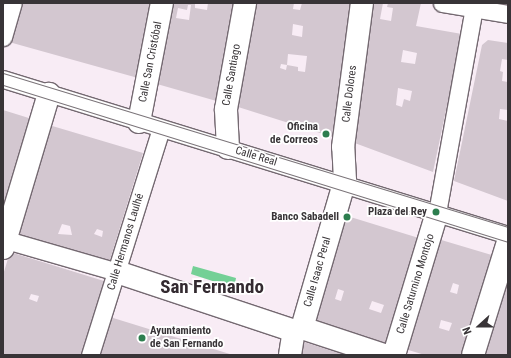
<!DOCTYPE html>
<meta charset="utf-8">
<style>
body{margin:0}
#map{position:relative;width:511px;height:358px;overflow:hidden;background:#f8ecf5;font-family:"Roboto Condensed",sans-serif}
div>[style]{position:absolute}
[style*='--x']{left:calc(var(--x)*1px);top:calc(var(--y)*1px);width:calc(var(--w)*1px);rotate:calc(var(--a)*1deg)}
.water>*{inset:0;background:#74d096}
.building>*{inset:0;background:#d3c7d0}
.roads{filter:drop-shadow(1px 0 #746971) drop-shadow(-1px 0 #746971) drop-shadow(0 1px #746971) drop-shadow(0 -1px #746971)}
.pedestrian>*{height:17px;margin:-8.5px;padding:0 8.5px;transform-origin:8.5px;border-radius:8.5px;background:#fff}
.minor>*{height:22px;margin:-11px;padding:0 11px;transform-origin:11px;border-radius:11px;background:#fff}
.tram>*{height:1px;margin:-0.5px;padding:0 0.5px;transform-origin:0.5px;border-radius:0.5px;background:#7b7479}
.dots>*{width:11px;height:11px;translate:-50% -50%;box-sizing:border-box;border:2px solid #fff;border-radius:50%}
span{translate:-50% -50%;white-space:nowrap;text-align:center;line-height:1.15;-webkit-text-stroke:3.5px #fff;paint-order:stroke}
.street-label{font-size:11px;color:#383437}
.poi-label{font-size:11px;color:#383437;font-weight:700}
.right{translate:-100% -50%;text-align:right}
.left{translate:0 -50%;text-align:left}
.town-label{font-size:19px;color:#332a30;font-weight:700}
.frame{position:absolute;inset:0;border:4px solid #383437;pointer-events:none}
.north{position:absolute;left:459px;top:306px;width:40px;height:40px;-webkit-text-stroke:3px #fff;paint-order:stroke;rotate:249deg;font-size:11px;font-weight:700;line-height:16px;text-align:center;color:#383437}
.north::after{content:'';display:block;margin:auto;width:14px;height:18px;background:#383437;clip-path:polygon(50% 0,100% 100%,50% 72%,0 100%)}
</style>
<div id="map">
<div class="water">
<div style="clip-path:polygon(193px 266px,236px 278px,234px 288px,191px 274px)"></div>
</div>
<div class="building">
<div style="clip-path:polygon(20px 3px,152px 3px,138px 78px,9px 42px)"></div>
<div style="clip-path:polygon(evenodd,164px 3px,195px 3px,195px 8px,207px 10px,208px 3px,239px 3px,220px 102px,150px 82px,164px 3px,188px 5px,191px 5px,189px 20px,176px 18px,178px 8px,187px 10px,188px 5px)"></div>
<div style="clip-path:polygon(evenodd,252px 3px,294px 3px,293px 9px,300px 10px,302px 3px,355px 3px,336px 138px,235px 106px,252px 3px,293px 24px,303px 26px,302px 37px,292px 35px,293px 24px,252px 3px,288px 54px,307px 56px,305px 72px,298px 71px,298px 67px,287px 65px,286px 70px,280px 68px,281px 64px,287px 65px,288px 54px)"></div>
<div style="clip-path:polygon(evenodd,369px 3px,383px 3px,380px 19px,391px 21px,393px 8px,387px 7px,388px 3px,421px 3px,416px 26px,462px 34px,433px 172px,352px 142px,369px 3px,403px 50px,417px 53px,415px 64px,401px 62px,403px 50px,369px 3px,398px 88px,412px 91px,410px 101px,404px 99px,402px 107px,396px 105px,398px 88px)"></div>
<div style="clip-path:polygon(488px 40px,508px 43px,508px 60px,502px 59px,500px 71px,503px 72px,502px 81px,508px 82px,508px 110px,500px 109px,499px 119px,508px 121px,508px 201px,454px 181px,482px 45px)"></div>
<div style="clip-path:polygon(3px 110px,32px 119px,3px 209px)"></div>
<div style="clip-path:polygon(evenodd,49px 125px,143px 153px,109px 263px,16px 234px,49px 125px,62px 224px,70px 226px,72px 235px,58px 234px,62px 224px,49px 125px,97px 229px,103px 231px,102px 237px,94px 234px,97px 229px)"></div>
<div style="clip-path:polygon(evenodd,344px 215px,422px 239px,388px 348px,310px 324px,344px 215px,338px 289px,344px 291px,341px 301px,335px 299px,338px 289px,344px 215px,372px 301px,384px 305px,381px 313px,369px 309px,372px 301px)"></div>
<div style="clip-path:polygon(evenodd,438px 239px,495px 256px,465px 355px,425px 355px,405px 349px,438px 239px,453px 283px,459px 285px,457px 294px,450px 292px,453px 283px,438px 239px,441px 320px,452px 323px,449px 331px,439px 328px,441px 320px)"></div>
<div style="clip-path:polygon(evenodd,10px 252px,104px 281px,81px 355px,3px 355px,3px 275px,10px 252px,31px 294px,39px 296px,37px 302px,29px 299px,31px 294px)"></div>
<div style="clip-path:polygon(508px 265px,508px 355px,477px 355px)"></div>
<div style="clip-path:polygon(110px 317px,233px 355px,100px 355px)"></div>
<div style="clip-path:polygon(304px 342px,345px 355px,300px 355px)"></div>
</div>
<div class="roads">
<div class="pedestrian">
<div style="--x:442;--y:3;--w:67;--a:9.5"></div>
<div style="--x:3;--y:37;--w:35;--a:-74"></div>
<div style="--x:3;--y:79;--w:529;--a:17.17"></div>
<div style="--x:437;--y:213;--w:208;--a:-79.8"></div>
<div style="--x:3;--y:239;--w:119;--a:16.1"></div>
<div style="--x:90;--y:355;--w:237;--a:-72.6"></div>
</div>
<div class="minor">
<div style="--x:139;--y:122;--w:121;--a:-79.1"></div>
<div style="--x:228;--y:148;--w:39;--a:-93"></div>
<div style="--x:226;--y:109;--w:108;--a:-79.8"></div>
<div style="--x:3;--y:248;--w:161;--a:-73.4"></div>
<div style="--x:117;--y:272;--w:187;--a:18.4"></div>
<div style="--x:302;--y:328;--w:86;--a:18.2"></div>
<div style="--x:290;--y:355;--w:24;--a:-81"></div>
<div style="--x:294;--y:331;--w:9;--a:-21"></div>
<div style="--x:302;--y:328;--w:154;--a:-73.8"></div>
<div style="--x:345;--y:180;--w:33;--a:-93"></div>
<div style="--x:343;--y:147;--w:145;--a:-82.5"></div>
<div style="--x:394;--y:355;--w:148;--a:-73.2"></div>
<div style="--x:473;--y:355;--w:118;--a:-72.8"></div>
</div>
</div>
<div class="tram">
<div style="--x:3;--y:73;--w:528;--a:16.96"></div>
<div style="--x:3;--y:85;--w:529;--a:17.27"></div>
</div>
<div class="dots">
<div style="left:326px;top:134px;background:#2d7e4f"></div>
<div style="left:436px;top:212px;background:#2d7e4f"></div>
<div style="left:347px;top:217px;background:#2d7e4f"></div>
<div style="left:142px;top:338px;background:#2d7e4f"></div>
</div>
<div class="street-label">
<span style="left:151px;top:62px;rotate:-79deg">Calle San Cristóbal</span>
<span style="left:232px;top:75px;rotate:-80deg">Calle Santiago</span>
<span style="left:350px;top:94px;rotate:-83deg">Calle Dolores</span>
<span style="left:256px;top:157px;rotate:17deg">Calle Real</span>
<span style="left:126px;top:242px;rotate:-73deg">Calle Hermanos Laulhé</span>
<span style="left:318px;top:272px;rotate:-74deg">Calle Isaac Peral</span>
<span style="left:416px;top:284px;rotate:-73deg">Calle Saturnino Montojo</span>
</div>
<div class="poi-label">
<span class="right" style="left:318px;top:134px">Oficina<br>de Correos</span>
<span class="right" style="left:427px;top:212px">Plaza del Rey</span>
<span class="right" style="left:339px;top:217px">Banco Sabadell</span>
<span class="left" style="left:150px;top:338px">Ayuntamiento<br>de San Fernando</span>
</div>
<div class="town-label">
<span style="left:212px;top:287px">San Fernando</span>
</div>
<div class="frame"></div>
<div class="north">N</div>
</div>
